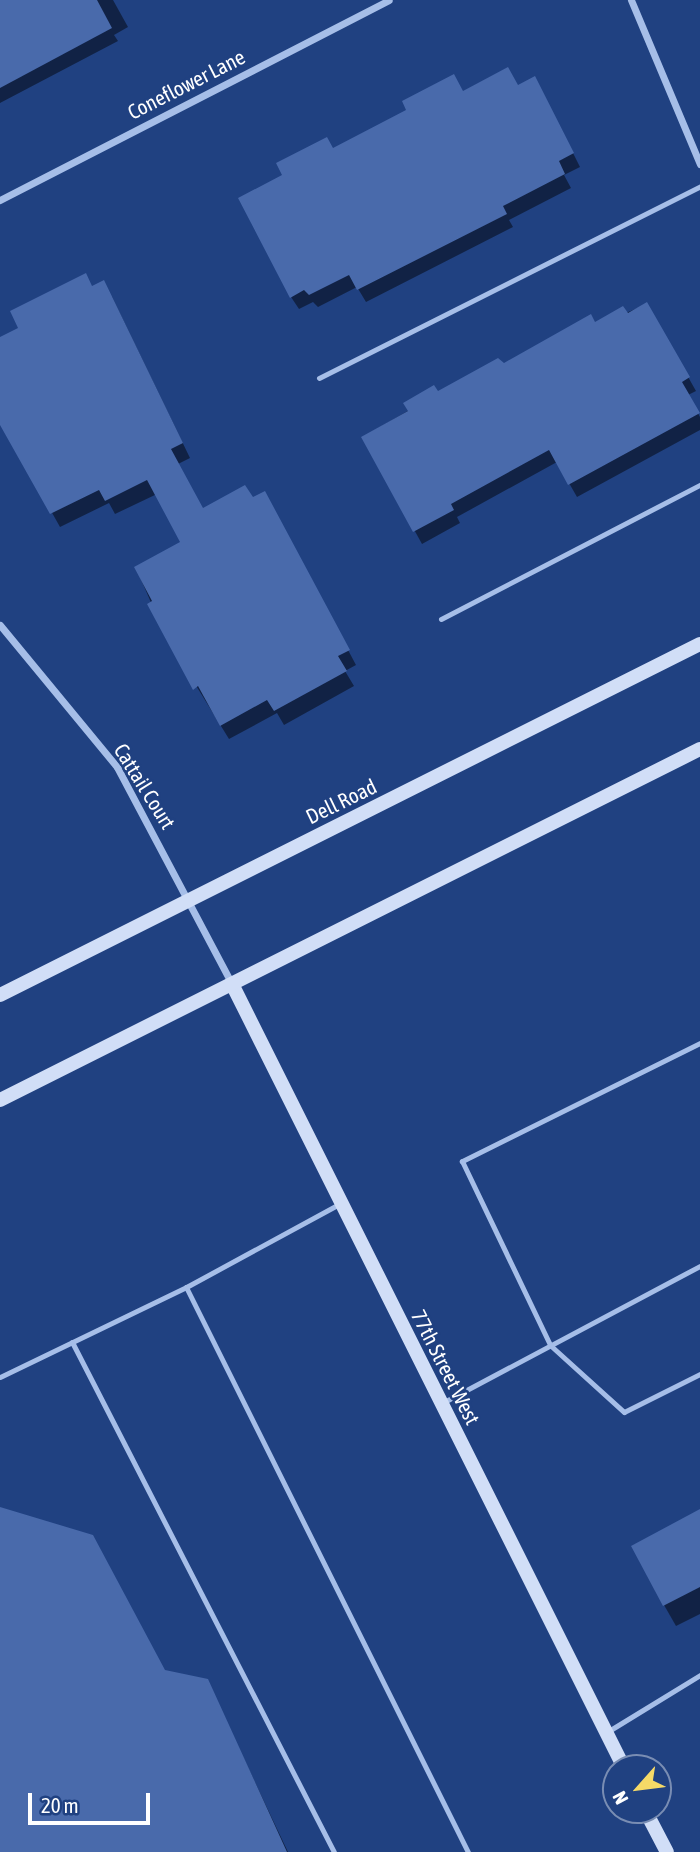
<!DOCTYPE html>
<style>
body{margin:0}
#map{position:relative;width:700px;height:1852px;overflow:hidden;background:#204181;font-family:"Asap Condensed",sans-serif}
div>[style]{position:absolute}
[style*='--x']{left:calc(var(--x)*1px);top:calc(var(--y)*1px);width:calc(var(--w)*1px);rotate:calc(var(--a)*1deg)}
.shadow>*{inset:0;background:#0007}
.building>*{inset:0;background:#496aab}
.lane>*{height:5px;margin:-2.5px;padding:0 2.5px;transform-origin:2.5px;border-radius:2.5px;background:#a6bee8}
.street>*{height:7px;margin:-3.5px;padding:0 3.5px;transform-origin:3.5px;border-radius:3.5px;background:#a6bee8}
.secondary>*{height:14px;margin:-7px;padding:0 7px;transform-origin:7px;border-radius:7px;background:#d1def7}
span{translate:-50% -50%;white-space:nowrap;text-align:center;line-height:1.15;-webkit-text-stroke:5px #204181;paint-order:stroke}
.street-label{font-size:21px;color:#fff}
.north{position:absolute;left:602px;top:1754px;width:70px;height:70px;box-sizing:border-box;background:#204181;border:2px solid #798db3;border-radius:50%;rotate:242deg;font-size:19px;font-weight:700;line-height:28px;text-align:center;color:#fff}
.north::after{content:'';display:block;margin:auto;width:24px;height:32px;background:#f6da67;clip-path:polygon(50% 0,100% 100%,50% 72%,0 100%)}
.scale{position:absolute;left:28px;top:1793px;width:122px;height:32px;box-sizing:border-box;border:4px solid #fff;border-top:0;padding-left:9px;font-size:21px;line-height:24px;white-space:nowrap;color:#fff;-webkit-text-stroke:5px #204181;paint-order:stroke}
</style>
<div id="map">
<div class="shadow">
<div style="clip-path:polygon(9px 0,113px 0,128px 27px,114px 35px,118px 41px,0 103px,0 5px)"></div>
<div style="clip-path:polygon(518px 87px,542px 91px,580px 167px,564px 175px,571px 188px,509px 220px,513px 227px,366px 302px,357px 287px,318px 307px,313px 302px,299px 309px,291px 297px,332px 150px,463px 93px)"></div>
<div style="clip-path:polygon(92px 288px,112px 297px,190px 458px,178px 464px,203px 510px,252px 499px,272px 507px,356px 665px,345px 671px,354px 686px,284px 725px,277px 713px,229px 739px,166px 637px,136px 568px,182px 542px,157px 494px,115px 514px,109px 503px,60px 527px,0 420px,0 339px)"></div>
<div style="clip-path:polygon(647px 304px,696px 391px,688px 395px,700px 417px,700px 430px,577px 497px,557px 462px,457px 517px,460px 523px,422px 544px,363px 437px,437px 394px)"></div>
<div style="clip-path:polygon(0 1509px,165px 1671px,207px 1681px,288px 1852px,0 1852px)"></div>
<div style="clip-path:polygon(700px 1511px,700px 1614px,676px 1626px,664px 1605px)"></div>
</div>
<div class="building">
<div style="clip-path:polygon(0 0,97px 0,112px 28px,0 88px)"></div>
<div style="clip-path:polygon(508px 67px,518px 85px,535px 76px,574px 153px,559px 161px,565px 174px,503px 206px,507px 214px,357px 290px,349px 275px,309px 295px,304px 290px,290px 298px,238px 198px,282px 175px,276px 163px,327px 137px,333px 148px,406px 110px,402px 101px,454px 74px,463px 91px)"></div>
<div style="clip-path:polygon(86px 273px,92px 286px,104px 280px,183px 443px,171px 449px,203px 508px,245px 485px,253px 497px,265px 491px,350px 650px,338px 656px,347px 671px,274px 711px,267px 700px,220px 726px,198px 686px,193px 690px,147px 604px,152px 601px,134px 567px,180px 542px,147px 480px,105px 501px,99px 490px,50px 514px,0 425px,0 337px,18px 328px,10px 311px)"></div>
<div style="clip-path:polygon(647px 302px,690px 377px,682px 382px,700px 413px,568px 485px,549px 450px,451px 504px,454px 510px,413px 532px,361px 437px,408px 411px,403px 403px,434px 385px,438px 391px,498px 358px,504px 363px,591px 314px,595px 322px,623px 306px,628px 313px)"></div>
<div style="clip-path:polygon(0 1507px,93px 1535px,165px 1670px,208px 1679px,287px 1852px,0 1852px)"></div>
<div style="clip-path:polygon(700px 1509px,700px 1587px,663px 1606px,631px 1546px)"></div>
</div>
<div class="lane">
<div style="--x:319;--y:378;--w:427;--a:-26.7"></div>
<div style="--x:441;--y:619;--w:292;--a:-27.4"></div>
<div style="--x:700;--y:1043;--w:266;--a:153.6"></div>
<div style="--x:462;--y:1161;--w:204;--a:64.4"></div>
<div style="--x:550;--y:1345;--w:100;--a:42.2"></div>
<div style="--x:624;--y:1412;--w:85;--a:-26.6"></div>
<div style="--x:341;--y:1203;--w:176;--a:151.5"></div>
<div style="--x:186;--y:1287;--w:631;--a:63.48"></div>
<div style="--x:72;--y:1342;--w:573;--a:62.81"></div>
<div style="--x:0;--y:1377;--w:207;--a:-25.8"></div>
<div style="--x:444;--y:1402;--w:290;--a:-28"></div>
<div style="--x:607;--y:1732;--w:109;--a:-31.5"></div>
</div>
<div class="street">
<div style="--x:631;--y:0;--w:178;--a:67.2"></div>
<div style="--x:0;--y:200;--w:437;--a:-27.2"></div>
<div style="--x:0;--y:625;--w:184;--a:50.5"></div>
<div style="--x:117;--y:767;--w:246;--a:62.1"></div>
</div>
<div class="secondary">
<div style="--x:232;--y:984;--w:877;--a:63.43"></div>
<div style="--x:0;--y:995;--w:783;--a:-26.63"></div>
<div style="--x:0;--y:1100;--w:783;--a:-26.63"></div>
<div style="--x:645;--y:1810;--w:47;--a:62.4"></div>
</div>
<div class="street-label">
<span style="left:186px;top:84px;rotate:-27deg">Coneflower Lane</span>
<span style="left:145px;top:786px;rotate:58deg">Cattail Court</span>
<span style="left:341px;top:801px;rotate:-26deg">Dell Road</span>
<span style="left:446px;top:1367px;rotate:63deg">77th Street West</span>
</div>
<div class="north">N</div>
<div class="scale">20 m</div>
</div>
